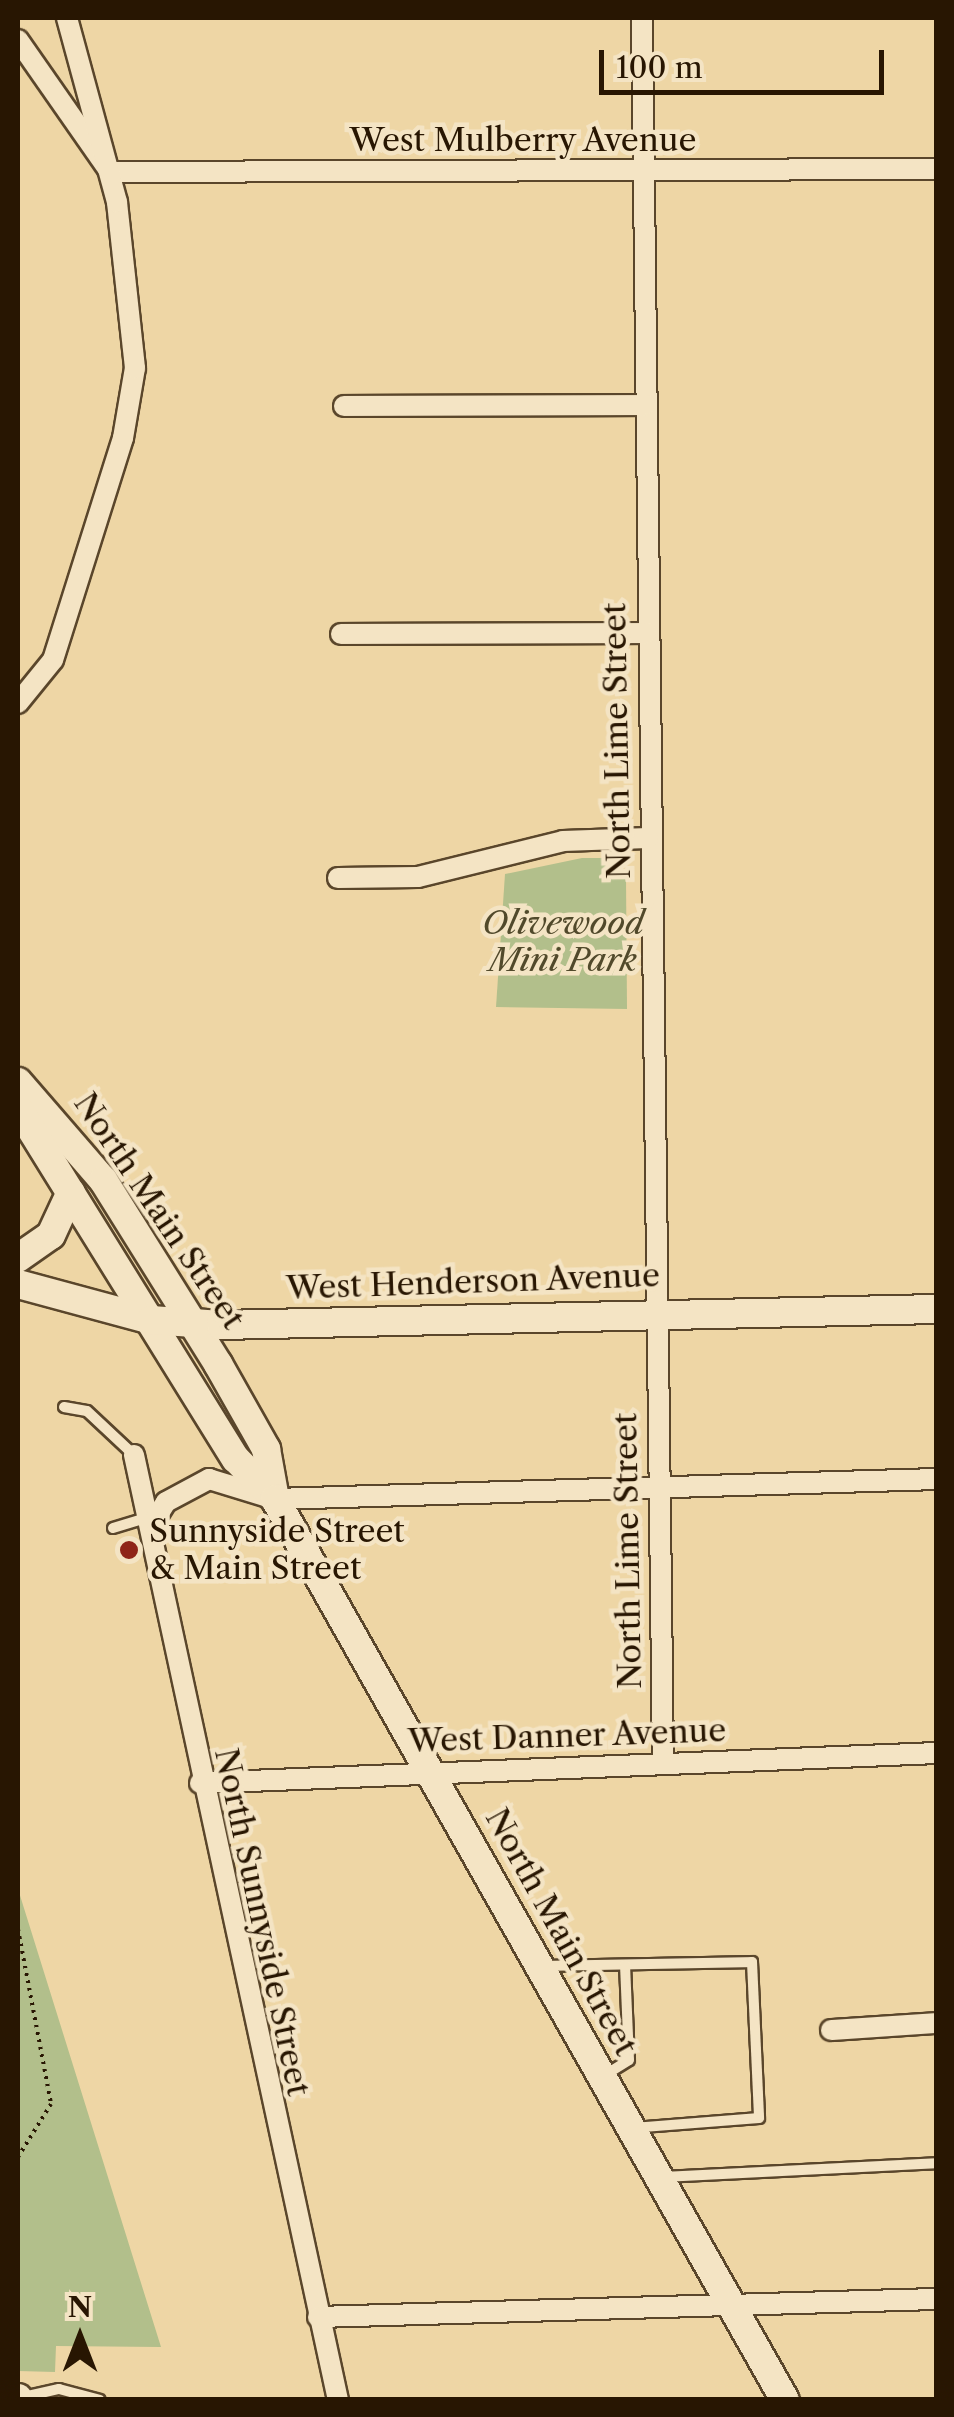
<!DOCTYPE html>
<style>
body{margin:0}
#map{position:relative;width:954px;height:2417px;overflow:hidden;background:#eed6a5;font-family:"Libre Caslon Text",serif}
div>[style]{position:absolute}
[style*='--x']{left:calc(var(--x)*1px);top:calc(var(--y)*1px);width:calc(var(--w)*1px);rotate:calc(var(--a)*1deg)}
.green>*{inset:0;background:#b2bf8b}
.path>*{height:4px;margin-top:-2px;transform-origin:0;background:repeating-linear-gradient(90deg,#281602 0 2.5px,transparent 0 7.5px)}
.roads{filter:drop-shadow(2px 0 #5a462b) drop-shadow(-2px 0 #5a462b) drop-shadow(0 2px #5a462b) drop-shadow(0 -2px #5a462b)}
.lane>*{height:10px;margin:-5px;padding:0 5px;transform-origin:5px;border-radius:5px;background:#f4e4c4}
.street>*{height:20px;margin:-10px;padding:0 10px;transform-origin:10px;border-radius:10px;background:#f4e4c4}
.secondary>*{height:28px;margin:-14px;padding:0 14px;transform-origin:14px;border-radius:14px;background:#f4e4c4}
.dots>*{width:28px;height:28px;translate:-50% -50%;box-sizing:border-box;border:5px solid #f4e4c4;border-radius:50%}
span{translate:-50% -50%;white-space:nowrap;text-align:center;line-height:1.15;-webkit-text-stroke:9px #f4e4c4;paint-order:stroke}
.street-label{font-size:32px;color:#281602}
.park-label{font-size:32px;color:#51492b;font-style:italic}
.poi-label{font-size:32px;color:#281602}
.left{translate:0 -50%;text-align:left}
.frame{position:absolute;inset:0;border:20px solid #281602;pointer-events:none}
.north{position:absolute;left:30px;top:2287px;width:100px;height:100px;-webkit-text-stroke:8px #f4e4c4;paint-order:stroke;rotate:0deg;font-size:28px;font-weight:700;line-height:40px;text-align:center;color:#281602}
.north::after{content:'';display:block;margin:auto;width:35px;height:45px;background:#281602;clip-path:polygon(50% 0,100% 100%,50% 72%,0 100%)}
.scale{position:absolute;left:599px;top:50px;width:285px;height:45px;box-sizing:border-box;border:5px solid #281602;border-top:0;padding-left:12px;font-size:30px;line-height:35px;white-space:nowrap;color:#281602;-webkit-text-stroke:8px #f4e4c4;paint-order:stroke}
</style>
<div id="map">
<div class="green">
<div style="clip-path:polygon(582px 858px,604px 858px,626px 878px,627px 1009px,496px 1007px,505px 874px)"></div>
<div style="clip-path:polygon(18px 1889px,161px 2347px,56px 2346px,55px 2372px,18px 2371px)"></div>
</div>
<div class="path">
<div style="--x:18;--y:1929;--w:178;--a:79.3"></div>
<div style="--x:51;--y:2104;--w:62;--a:121.9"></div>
</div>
<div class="roads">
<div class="lane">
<div style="--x:64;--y:1407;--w:23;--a:10"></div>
<div style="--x:87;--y:1411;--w:64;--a:43.1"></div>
<div style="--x:113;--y:1528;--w:37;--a:-17"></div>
<div style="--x:546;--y:1966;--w:206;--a:-1.1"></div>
<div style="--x:752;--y:1962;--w:156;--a:87.4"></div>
<div style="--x:759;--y:2118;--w:126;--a:175.5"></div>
<div style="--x:605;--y:2075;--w:28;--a:-32"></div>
<div style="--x:629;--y:2060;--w:95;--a:-92.4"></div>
<div style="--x:663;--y:2177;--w:273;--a:-2.9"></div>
<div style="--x:19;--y:2398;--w:41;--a:-12.7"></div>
<div style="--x:59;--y:2389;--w:42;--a:15"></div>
</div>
<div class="street">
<div style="--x:642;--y:18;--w:1745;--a:89.31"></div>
<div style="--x:18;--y:40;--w:161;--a:55.1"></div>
<div style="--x:110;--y:172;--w:826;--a:-0.21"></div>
<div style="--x:344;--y:406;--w:301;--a:-0.2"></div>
<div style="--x:341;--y:634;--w:305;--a:-0.2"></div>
<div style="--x:18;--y:703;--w:55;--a:-50.9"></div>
<div style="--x:53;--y:660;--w:233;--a:-72.5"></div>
<div style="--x:123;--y:438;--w:71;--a:-80.3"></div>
<div style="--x:135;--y:368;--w:167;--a:-96.2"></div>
<div style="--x:117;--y:202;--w:191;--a:-105.2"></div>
<div style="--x:338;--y:878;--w:80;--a:-0.7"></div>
<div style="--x:418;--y:877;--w:149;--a:-13.9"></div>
<div style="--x:563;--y:841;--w:85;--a:-2"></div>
<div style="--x:134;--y:1455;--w:967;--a:77.82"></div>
<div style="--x:151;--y:1526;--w:28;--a:-58"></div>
<div style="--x:166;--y:1502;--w:49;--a:-28.1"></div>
<div style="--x:209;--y:1479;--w:69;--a:16.9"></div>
<div style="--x:275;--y:1499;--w:661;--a:-1.73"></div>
<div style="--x:200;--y:1783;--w:737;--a:-2.33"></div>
<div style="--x:831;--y:2030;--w:105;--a:-3.8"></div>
<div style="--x:318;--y:2317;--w:618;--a:-1.67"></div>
</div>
<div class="secondary">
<div style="--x:18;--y:1082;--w:130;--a:49.1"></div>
<div style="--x:103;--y:1180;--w:217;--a:58"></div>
<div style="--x:218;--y:1364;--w:98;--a:60.5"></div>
<div style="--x:266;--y:1449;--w:51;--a:79.8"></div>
<div style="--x:18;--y:1108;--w:413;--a:58.2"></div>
<div style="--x:236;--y:1459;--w:56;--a:45.7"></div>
<div style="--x:275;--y:1499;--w:1035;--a:60.49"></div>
<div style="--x:18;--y:1258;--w:40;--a:-34.9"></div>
<div style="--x:51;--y:1235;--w:47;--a:-65.1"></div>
<div style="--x:18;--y:1284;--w:138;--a:15.1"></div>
<div style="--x:151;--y:1320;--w:70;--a:4.1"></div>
<div style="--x:221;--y:1325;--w:715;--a:-1.28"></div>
<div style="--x:18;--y:2398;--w:2;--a:90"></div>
</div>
</div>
<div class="dots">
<div style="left:129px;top:1550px;background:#8f2418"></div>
</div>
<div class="street-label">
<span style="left:523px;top:140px">West Mulberry Avenue</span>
<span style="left:617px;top:741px;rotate:-91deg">North Lime Street</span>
<span style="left:159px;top:1211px;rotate:56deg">North Main Street</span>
<span style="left:473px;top:1282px;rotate:-2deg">West Henderson Avenue</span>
<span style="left:628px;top:1551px;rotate:-91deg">North Lime Street</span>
<span style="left:567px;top:1736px;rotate:-2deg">West Danner Avenue</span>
<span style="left:262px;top:1922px;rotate:78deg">North Sunnyside Street</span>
<span style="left:561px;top:1932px;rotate:61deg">North Main Street</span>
</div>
<div class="park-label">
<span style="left:563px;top:942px">Olivewood<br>Mini Park</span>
</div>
<div class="poi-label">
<span class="left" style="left:149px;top:1550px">Sunnyside Street<br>&amp; Main Street</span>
</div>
<div class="frame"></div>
<div class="north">N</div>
<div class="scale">100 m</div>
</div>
